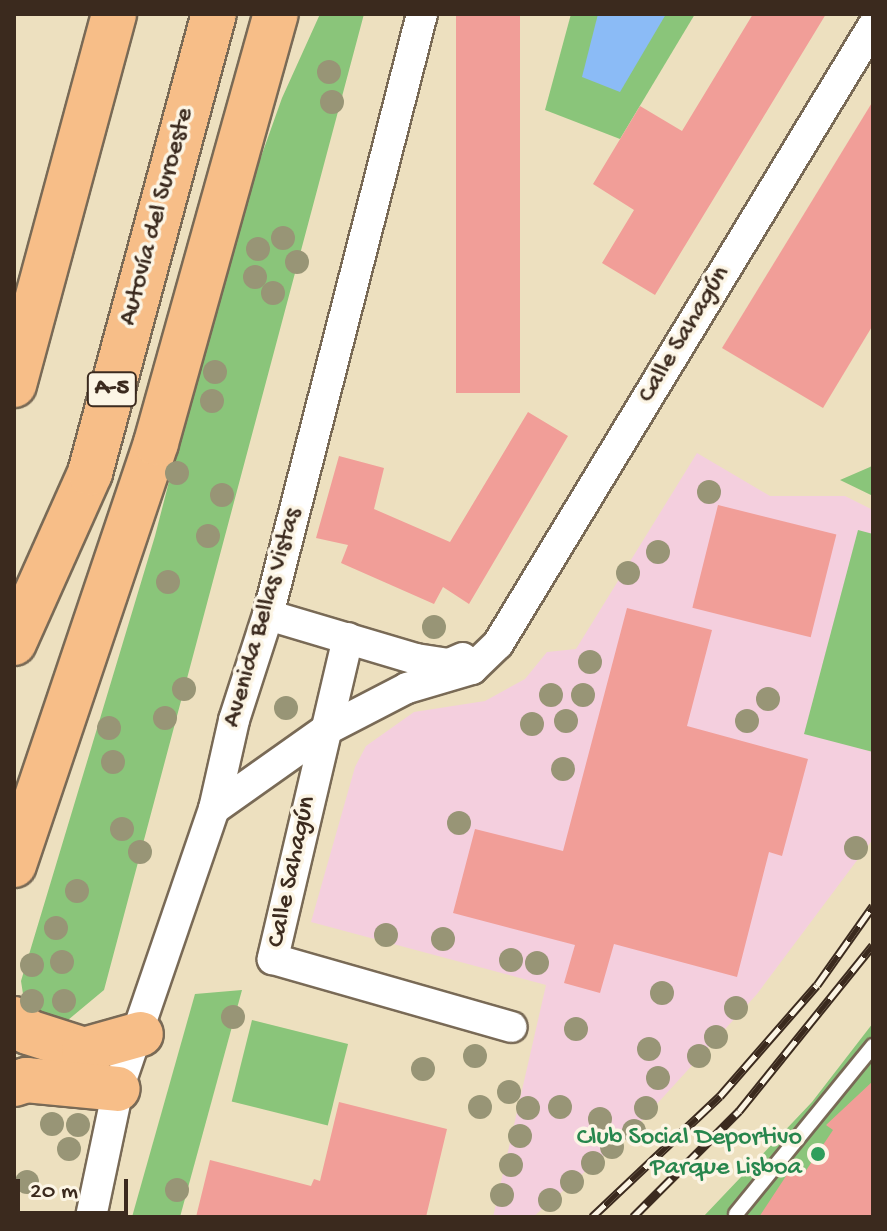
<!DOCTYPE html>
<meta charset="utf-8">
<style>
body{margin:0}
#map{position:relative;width:887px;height:1231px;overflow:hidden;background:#ede0bf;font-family:"Gochi Hand",sans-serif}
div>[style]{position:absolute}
.built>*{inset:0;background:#f4cfde}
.green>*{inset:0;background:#8ac57a;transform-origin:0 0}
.water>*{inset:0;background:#8bbbf6}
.building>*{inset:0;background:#f19e98;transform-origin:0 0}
.roads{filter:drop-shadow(2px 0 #796a56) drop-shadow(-2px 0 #796a56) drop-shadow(0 2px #796a56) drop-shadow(0 -2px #796a56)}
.service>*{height:14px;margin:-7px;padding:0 7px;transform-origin:7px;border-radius:7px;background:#fff}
.minor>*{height:30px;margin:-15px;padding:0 15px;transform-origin:15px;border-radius:15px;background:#fff}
.motorway>*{height:44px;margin:-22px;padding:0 22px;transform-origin:22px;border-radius:22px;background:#f7be88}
.rail>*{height:9px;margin-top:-4.5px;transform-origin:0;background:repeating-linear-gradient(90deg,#fcf5e5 0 18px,#3b2a1e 0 36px);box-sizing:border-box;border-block:2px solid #3b2a1e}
.trees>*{width:24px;height:24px;margin:-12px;border-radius:50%;background:#989576}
.dots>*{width:22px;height:22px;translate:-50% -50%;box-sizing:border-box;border:4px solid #fcf5e5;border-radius:50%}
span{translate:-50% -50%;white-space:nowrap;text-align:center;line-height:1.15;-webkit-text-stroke:7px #fcf5e5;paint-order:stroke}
.shield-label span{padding:2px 6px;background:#fcf5e5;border:2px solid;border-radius:6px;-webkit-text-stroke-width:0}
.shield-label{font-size:24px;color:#3b2a1e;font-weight:700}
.street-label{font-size:26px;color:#3b2a1e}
.leisure-label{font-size:26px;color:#27864d}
.right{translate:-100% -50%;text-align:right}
.frame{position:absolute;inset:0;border:16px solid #3b2a1e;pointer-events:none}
.scale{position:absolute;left:16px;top:1179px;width:112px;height:36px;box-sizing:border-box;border:4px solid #3b2a1e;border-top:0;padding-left:10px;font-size:24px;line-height:28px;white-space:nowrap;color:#3b2a1e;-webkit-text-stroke:6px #fcf5e5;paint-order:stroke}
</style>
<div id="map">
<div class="built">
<i style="clip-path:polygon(697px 453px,770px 496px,845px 496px,873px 510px,873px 839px,757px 994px,635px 1128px,533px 1217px,493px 1217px,546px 985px,311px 922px,355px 767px,366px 746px,414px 712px,485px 701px,525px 679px,547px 652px,576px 649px)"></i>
</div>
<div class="green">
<i style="clip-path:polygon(320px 14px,364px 14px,104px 990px,62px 1025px,25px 1007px,21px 981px,155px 536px,231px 241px,282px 98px)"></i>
<i style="clip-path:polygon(571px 14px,695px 14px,620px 139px,545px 110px)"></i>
<i style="clip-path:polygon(873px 465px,873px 496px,840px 480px,870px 467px)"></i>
<i style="clip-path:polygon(858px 530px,873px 534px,873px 752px,804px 734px)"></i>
<i style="clip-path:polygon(242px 990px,180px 1217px,132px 1217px,195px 994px)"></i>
<i style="left:252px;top:1020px;width:99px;height:84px;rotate:14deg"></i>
<i style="clip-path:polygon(873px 1023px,873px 1217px,703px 1217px,812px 1102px)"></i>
</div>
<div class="water">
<i style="clip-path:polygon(598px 14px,666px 14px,620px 92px,582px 77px)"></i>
</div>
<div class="building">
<i style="left:456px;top:14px;width:64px;height:379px"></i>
<i style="clip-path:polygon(753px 14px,826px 14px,655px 295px,602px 263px,634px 210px,593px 184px,640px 106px,682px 131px)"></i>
<i style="clip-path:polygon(873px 101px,873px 325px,823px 408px,722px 348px)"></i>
<i style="clip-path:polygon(528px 412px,568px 436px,469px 604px,443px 587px,434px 604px,341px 563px,348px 545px,316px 538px,339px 456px,384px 468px,374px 509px,450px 542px)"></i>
<i style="left:718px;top:505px;width:122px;height:106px;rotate:14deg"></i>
<i style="clip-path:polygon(627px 608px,712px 630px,687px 726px,808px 759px,782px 856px,769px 852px,737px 977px,614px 944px,600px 993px,564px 983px,575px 945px,453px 913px,475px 829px,563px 851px)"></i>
<i style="clip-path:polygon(873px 1081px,873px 1217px,759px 1217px,790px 1170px,803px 1175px,833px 1130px,826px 1125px)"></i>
<i style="clip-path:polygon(339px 1102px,447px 1129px,426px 1217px,196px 1217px,210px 1160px,311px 1186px,314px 1179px,320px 1181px)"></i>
</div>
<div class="roads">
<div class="service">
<i style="left:736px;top:1214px;width:217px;rotate:-50.8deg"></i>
</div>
<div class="minor">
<i style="left:268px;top:615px;width:154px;rotate:16.6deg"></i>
<i style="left:416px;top:659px;width:33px;rotate:9deg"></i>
<i style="left:449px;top:664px;width:15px;rotate:-23deg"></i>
<i style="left:348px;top:638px;width:330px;rotate:103.2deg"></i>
<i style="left:273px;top:959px;width:248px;rotate:15.9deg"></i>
<i style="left:214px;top:809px;width:135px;rotate:-35.3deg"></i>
<i style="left:324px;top:731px;width:93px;rotate:-27.4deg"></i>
<i style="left:407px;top:688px;width:68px;rotate:-16.3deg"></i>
<i style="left:472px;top:669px;width:36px;rotate:-44deg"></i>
<i style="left:498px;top:644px;width:723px;rotate:-58.75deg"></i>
<i style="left:91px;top:1217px;width:131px;rotate:-78.1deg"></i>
<i style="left:118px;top:1089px;width:296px;rotate:-71.1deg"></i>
<i style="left:214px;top:809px;width:91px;rotate:-77.3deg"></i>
<i style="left:234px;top:720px;width:110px;rotate:-72.1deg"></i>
<i style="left:268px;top:615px;width:620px;rotate:-75.63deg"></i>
</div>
<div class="motorway">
<i style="left:14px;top:385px;width:384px;rotate:-74.9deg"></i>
<i style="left:14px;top:643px;width:186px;rotate:-65.9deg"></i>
<i style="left:90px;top:473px;width:475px;rotate:-74.9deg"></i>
<i style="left:14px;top:865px;width:445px;rotate:-71.4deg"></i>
<i style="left:156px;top:443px;width:445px;rotate:-74.4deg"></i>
<i style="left:14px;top:1019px;width:19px;rotate:43deg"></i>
<i style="left:28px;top:1032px;width:59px;rotate:17.8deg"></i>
<i style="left:84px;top:1050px;width:59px;rotate:-15.7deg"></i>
<i style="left:14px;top:1084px;width:13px;rotate:-18deg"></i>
<i style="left:26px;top:1080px;width:92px;rotate:5.6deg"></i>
</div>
</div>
<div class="rail">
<i style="left:592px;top:1217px;width:176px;rotate:-43.4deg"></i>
<i style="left:720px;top:1096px;width:147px;rotate:-48.9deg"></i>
<i style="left:817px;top:985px;width:97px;rotate:-54.7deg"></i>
<i style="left:633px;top:1217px;width:150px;rotate:-45deg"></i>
<i style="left:739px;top:1111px;width:213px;rotate:-51.1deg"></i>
</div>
<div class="trees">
<i style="left:329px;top:72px"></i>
<i style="left:332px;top:102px"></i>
<i style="left:283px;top:238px"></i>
<i style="left:258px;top:249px"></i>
<i style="left:297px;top:262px"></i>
<i style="left:255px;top:277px"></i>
<i style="left:273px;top:293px"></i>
<i style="left:215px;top:372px"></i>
<i style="left:212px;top:401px"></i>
<i style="left:177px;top:473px"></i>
<i style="left:709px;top:492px"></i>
<i style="left:222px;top:495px"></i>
<i style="left:208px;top:536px"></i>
<i style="left:658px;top:552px"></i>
<i style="left:628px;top:573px"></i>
<i style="left:168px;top:582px"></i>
<i style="left:434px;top:627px"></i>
<i style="left:590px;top:662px"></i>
<i style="left:184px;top:689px"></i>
<i style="left:551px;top:695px"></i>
<i style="left:583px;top:695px"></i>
<i style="left:768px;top:699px"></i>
<i style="left:286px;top:708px"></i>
<i style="left:165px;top:718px"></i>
<i style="left:566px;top:721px"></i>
<i style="left:747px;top:721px"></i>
<i style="left:532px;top:724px"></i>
<i style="left:109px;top:728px"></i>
<i style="left:113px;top:762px"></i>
<i style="left:563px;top:769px"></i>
<i style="left:459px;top:823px"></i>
<i style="left:122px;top:829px"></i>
<i style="left:856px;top:848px"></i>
<i style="left:140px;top:852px"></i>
<i style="left:77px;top:891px"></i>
<i style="left:56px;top:928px"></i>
<i style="left:386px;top:935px"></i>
<i style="left:443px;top:939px"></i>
<i style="left:511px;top:960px"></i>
<i style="left:62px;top:962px"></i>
<i style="left:537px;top:963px"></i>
<i style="left:32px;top:965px"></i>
<i style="left:662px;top:993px"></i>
<i style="left:32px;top:1001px"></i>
<i style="left:64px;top:1001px"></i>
<i style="left:736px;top:1008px"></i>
<i style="left:233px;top:1017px"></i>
<i style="left:576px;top:1029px"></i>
<i style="left:716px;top:1037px"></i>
<i style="left:649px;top:1049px"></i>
<i style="left:475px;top:1056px"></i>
<i style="left:699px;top:1056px"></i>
<i style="left:423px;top:1069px"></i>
<i style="left:658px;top:1078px"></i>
<i style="left:509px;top:1092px"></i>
<i style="left:480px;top:1107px"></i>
<i style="left:560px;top:1107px"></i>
<i style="left:528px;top:1108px"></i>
<i style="left:646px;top:1108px"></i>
<i style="left:600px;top:1119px"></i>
<i style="left:52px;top:1124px"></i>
<i style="left:78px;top:1125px"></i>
<i style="left:634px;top:1131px"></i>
<i style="left:520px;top:1136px"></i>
<i style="left:612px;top:1147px"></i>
<i style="left:69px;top:1149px"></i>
<i style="left:593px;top:1163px"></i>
<i style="left:511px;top:1165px"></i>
<i style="left:27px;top:1182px"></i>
<i style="left:572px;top:1182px"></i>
<i style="left:177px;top:1190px"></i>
<i style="left:502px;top:1195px"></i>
<i style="left:550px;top:1200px"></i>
</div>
<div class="dots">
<i style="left:818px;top:1154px;background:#2e9e5b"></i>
</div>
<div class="shield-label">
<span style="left:112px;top:389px">A-5</span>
</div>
<div class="street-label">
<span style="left:158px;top:217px;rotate:-75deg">Autovía del Suroeste</span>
<span style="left:685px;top:335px;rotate:-59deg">Calle Sahagún</span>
<span style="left:264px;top:618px;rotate:-74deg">Avenida Bellas Vistas</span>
<span style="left:293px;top:872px;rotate:-78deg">Calle Sahagún</span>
</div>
<div class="leisure-label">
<span class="right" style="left:802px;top:1154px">Club Social Deportivo<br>Parque Lisboa</span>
</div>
<div class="frame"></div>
<div class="scale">20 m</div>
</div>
